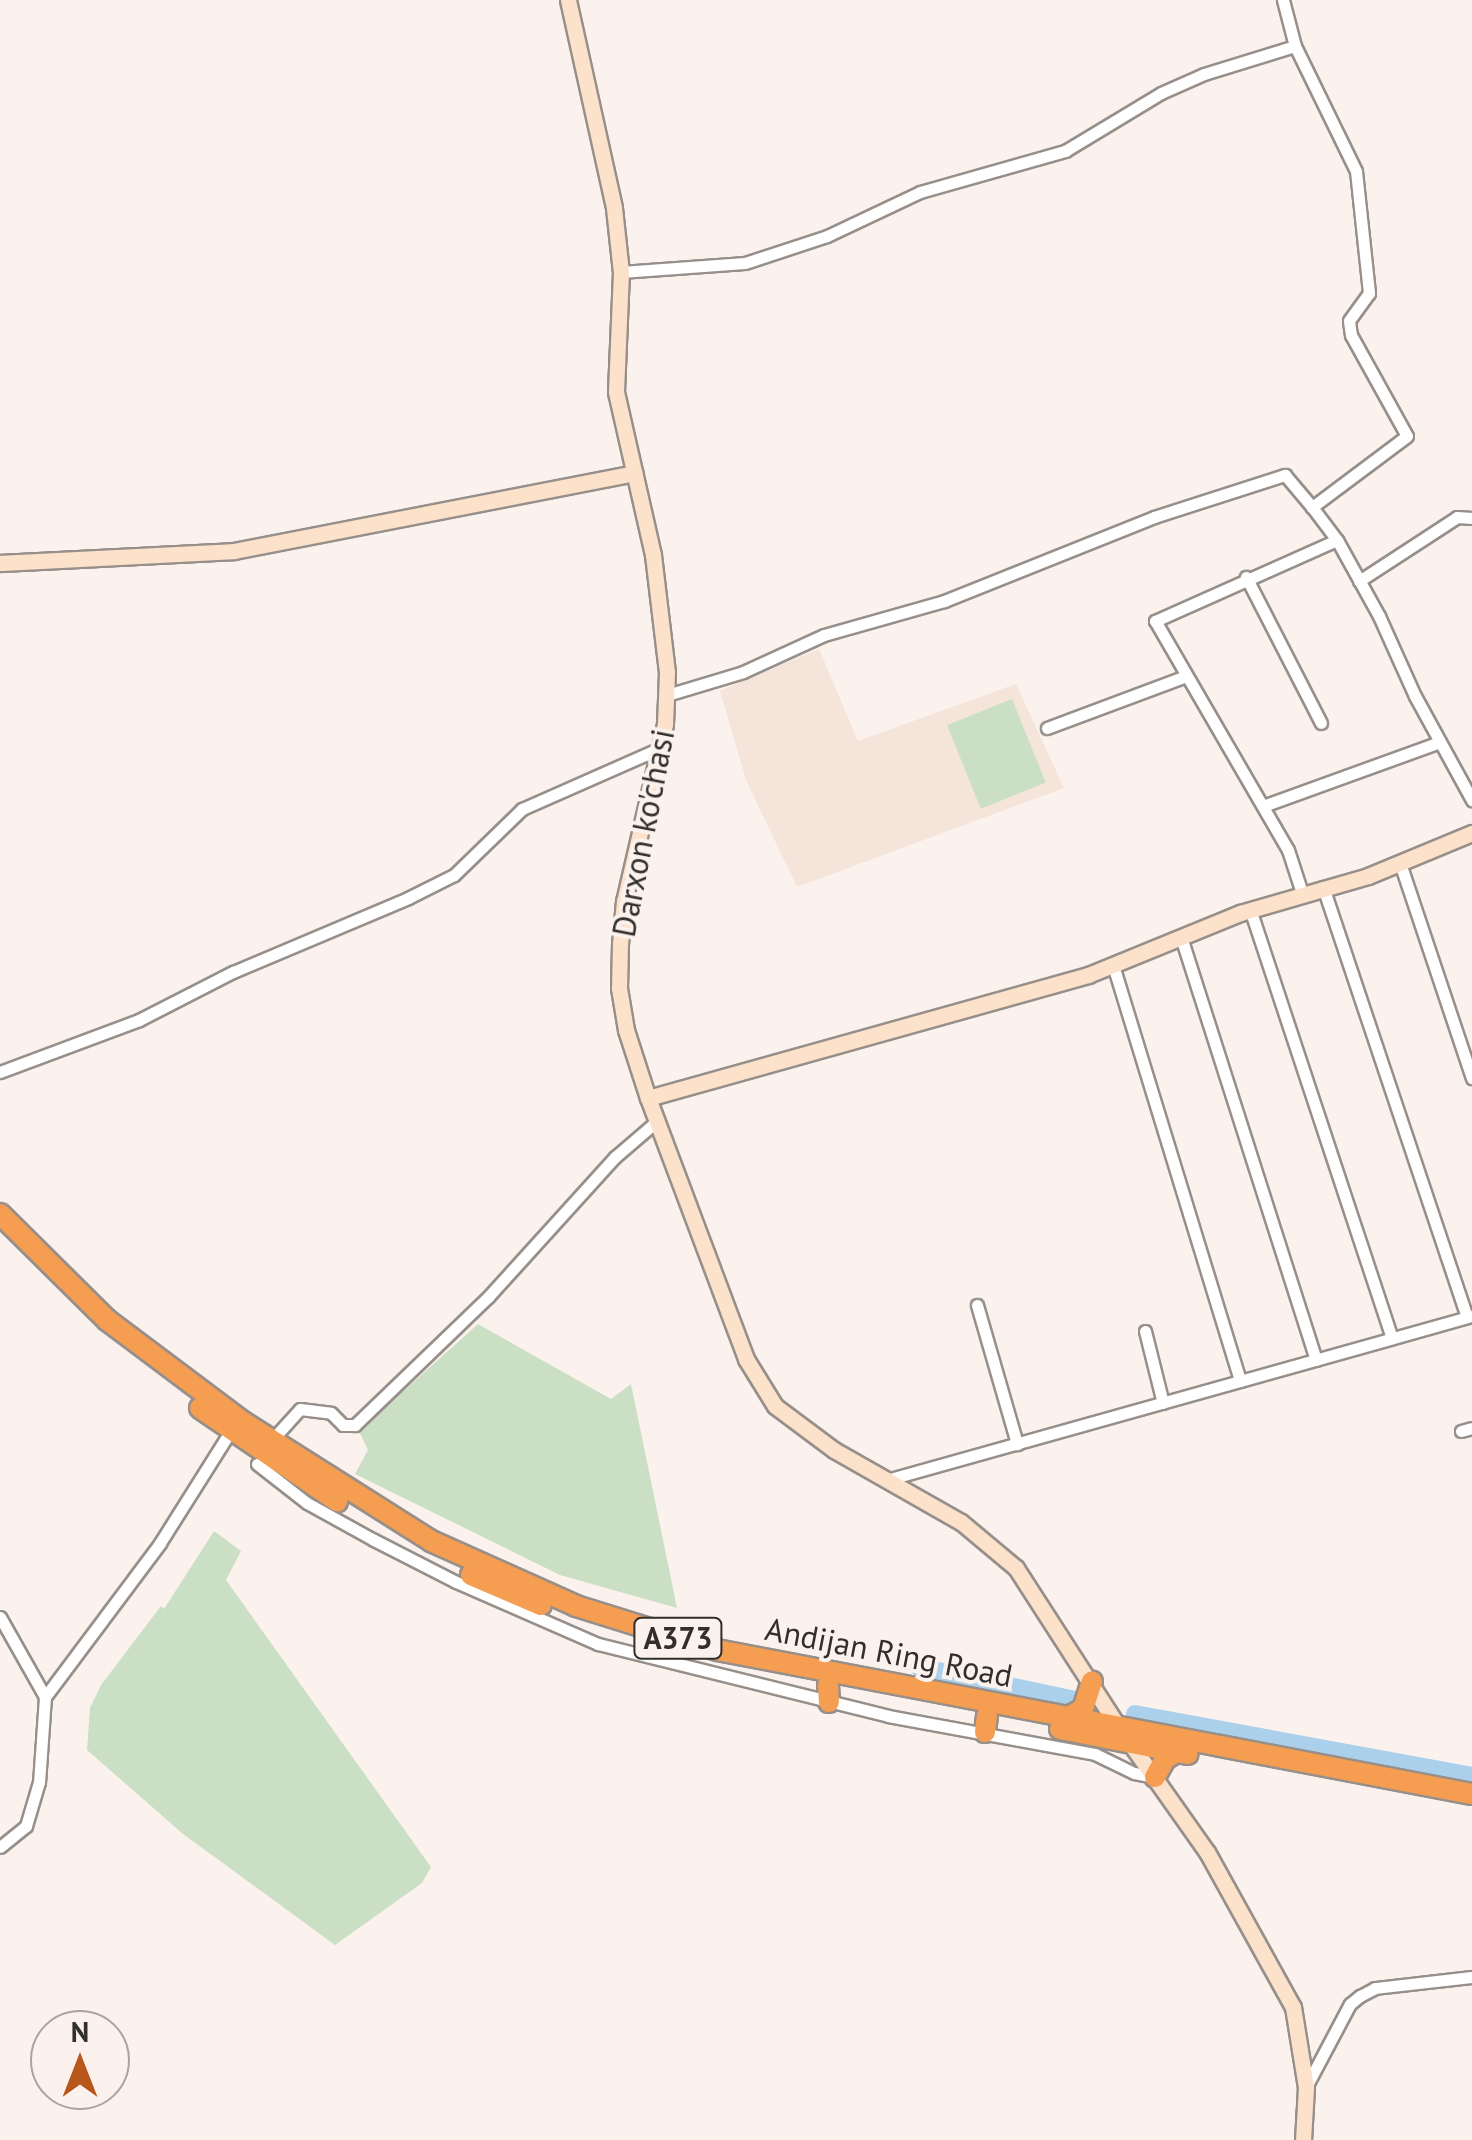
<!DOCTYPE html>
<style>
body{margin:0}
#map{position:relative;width:1472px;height:2140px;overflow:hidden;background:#fbf2ed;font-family:"PT Sans",sans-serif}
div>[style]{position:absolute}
.built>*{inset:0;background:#f4e4da}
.green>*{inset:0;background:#cadfc4;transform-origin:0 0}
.river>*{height:18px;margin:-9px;padding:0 9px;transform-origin:9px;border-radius:9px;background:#aad0eb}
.roads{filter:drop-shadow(2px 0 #978f8a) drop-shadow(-2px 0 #978f8a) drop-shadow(0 2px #978f8a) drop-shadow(0 -2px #978f8a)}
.street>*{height:11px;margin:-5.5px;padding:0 5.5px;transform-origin:5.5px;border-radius:5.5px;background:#fff}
.secondary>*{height:15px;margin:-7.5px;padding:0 7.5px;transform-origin:7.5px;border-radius:7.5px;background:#fce2cb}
.highway>*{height:20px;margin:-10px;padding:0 10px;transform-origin:10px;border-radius:10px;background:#f59d51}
span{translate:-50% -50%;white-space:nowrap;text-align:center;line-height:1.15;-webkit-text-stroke:8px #fbf2ed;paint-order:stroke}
.shield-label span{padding:2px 8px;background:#fbf2ed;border:2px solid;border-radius:8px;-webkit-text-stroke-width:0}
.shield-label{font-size:30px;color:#312e2c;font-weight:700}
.street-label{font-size:32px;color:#312e2c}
.north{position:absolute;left:30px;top:2010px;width:100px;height:100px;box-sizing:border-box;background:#fbf2ed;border:2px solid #aaa4a0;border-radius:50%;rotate:0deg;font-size:28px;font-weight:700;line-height:40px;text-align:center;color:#312e2c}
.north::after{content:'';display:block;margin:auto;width:35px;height:45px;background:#b8561c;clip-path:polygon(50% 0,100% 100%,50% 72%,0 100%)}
</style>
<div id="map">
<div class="built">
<i style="clip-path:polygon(819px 649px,858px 741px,1016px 684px,1064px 788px,797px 887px,746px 780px,720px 691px)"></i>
</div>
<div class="green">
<i style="left:1012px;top:699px;width:90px;height:70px;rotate:68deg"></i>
<i style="clip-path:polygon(478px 1324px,611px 1399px,631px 1384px,677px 1608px,560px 1575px,355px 1474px,368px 1450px,359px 1431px)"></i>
<i style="clip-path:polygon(214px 1531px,241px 1551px,226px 1580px,431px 1867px,422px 1883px,335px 1945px,183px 1834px,87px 1750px,90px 1708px,101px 1685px,161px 1606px,164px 1609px)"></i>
</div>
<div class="river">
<i style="left:919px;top:1667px;width:160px;rotate:11.9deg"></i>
<i style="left:1135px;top:1714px;width:343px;rotate:10.4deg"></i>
</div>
<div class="roads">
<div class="street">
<i style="left:1295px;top:46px;width:139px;rotate:64deg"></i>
<i style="left:1356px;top:171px;width:123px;rotate:83.9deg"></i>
<i style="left:1369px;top:293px;width:34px;rotate:126deg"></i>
<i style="left:1349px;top:321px;width:14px;rotate:82deg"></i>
<i style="left:1351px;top:335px;width:115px;rotate:61deg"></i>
<i style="left:1407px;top:436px;width:119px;rotate:143.2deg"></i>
<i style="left:1312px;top:507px;width:41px;rotate:52.9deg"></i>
<i style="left:1337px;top:540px;width:87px;rotate:61.1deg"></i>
<i style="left:1379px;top:616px;width:88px;rotate:65.8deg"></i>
<i style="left:1415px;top:696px;width:119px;rotate:61.3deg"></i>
<i style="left:621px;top:272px;width:124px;rotate:-4.2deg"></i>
<i style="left:745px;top:263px;width:86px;rotate:-18.2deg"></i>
<i style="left:827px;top:236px;width:103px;rotate:-25.3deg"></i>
<i style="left:920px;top:192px;width:151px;rotate:-15.8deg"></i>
<i style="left:1065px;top:151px;width:112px;rotate:-31.1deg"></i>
<i style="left:1161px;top:93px;width:47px;rotate:-23.8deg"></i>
<i style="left:1204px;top:74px;width:95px;rotate:-17.1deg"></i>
<i style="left:1295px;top:46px;width:48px;rotate:-104.6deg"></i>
<i style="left:1246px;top:577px;width:164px;rotate:62.8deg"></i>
<i style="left:1359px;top:581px;width:117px;rotate:-33.1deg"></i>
<i style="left:1457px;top:517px;width:15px;rotate:4deg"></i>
<i style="left:667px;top:695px;width:79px;rotate:-16.8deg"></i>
<i style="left:743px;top:672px;width:89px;rotate:-24.6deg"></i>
<i style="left:824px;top:635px;width:125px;rotate:-15.8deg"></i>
<i style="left:944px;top:601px;width:226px;rotate:-21.8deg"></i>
<i style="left:1154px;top:517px;width:138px;rotate:-17.8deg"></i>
<i style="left:1285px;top:475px;width:42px;rotate:49.8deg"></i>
<i style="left:1047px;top:728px;width:148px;rotate:-20.5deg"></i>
<i style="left:1263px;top:806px;width:188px;rotate:-19.9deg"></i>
<i style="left:1400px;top:863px;width:227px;rotate:71.5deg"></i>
<i style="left:1323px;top:887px;width:453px;rotate:71.5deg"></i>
<i style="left:1302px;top:893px;width:45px;rotate:-108deg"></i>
<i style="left:1288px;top:850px;width:265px;rotate:-120.1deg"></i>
<i style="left:1155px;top:621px;width:199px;rotate:-24deg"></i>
<i style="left:1250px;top:909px;width:452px;rotate:71.7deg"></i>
<i style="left:1181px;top:937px;width:444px;rotate:72.3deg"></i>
<i style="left:1113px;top:965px;width:435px;rotate:73deg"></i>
<i style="left:0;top:1072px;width:148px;rotate:-20.5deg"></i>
<i style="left:139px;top:1020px;width:106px;rotate:-27.1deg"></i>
<i style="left:233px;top:972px;width:190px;rotate:-22.9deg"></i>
<i style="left:408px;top:898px;width:51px;rotate:-26.6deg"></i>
<i style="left:454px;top:875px;width:95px;rotate:-44.1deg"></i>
<i style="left:522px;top:809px;width:151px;rotate:-23.8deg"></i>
<i style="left:977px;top:1305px;width:145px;rotate:73.9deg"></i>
<i style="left:1145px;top:1331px;width:74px;rotate:76deg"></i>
<i style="left:1461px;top:1431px;width:11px;rotate:-15deg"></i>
<i style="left:271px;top:1441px;width:43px;rotate:-47.8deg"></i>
<i style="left:300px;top:1409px;width:31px;rotate:7deg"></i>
<i style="left:331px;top:1413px;width:17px;rotate:45deg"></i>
<i style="left:343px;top:1425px;width:12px"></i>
<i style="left:355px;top:1425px;width:185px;rotate:-43.9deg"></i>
<i style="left:488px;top:1297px;width:189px;rotate:-47.8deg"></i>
<i style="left:615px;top:1157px;width:55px;rotate:-40.6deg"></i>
<i style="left:257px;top:1464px;width:63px;rotate:38deg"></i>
<i style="left:307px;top:1503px;width:77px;rotate:28.9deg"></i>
<i style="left:374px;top:1540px;width:92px;rotate:27.1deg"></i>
<i style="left:456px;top:1582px;width:155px;rotate:23.6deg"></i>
<i style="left:598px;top:1644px;width:299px;rotate:13.9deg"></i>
<i style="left:888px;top:1716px;width:210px;rotate:10.4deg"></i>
<i style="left:1095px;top:1754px;width:43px;rotate:26deg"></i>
<i style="left:1134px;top:1773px;width:21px;rotate:11deg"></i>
<i style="left:890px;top:1479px;width:604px;rotate:-15.65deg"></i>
<i style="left:0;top:1617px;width:92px;rotate:60.6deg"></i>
<i style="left:45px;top:1697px;width:85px;rotate:94deg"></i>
<i style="left:39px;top:1782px;width:46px;rotate:106.5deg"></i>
<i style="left:26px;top:1826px;width:33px;rotate:141deg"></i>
<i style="left:45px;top:1697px;width:192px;rotate:-53.2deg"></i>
<i style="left:160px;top:1543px;width:131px;rotate:-57.8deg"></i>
<i style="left:1306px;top:2087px;width:94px;rotate:-62.1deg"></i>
<i style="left:1350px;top:2004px;width:13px;rotate:-39deg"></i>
<i style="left:1360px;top:1996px;width:17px;rotate:-28deg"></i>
<i style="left:1375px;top:1988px;width:98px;rotate:-6.5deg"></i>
</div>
<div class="secondary">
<i style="left:568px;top:0;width:213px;rotate:77.5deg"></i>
<i style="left:614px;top:208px;width:64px;rotate:83.8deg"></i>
<i style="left:621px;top:272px;width:120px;rotate:92.4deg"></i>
<i style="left:616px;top:392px;width:167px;rotate:77.2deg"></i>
<i style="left:653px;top:555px;width:118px;rotate:83.2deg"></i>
<i style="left:667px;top:672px;width:52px;rotate:92.2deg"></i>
<i style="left:665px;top:724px;width:182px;rotate:103deg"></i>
<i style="left:624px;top:901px;width:43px;rotate:95.3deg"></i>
<i style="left:620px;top:944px;width:44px;rotate:91.3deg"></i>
<i style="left:619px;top:988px;width:43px;rotate:80.5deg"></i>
<i style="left:626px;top:1030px;width:71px;rotate:72.1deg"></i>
<i style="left:648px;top:1098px;width:279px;rotate:69.4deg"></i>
<i style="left:746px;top:1359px;width:55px;rotate:58.3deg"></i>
<i style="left:775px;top:1406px;width:74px;rotate:36.7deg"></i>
<i style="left:834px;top:1450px;width:146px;rotate:29.6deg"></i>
<i style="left:961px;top:1522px;width:72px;rotate:39.9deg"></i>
<i style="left:1016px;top:1568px;width:188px;rotate:57.2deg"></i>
<i style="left:1118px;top:1726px;width:154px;rotate:54.8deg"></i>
<i style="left:1207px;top:1852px;width:177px;rotate:61deg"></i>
<i style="left:1293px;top:2007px;width:81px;rotate:80.8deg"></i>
<i style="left:1306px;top:2087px;width:53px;rotate:93.2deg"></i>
<i style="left:0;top:563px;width:234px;rotate:-2.9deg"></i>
<i style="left:234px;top:551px;width:408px;rotate:-11deg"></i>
<i style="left:648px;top:1098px;width:457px;rotate:-15.6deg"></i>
<i style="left:1088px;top:975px;width:164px;rotate:-22.2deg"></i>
<i style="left:1240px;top:913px;width:133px;rotate:-16.1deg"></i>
<i style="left:1368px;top:876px;width:113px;rotate:-22.5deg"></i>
</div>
<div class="highway">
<i style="left:0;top:1214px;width:151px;rotate:44.7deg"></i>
<i style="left:107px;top:1320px;width:170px;rotate:36.9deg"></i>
<i style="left:243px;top:1422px;width:222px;rotate:32.3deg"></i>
<i style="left:431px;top:1541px;width:159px;rotate:24.1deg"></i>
<i style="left:576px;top:1606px;width:148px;rotate:17.3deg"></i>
<i style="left:717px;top:1650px;width:769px;rotate:10.8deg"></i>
<i style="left:200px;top:1408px;width:166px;rotate:34.2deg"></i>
<i style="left:471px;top:1575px;width:76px;rotate:23.2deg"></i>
<i style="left:828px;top:1685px;width:17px;rotate:87deg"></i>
<i style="left:1068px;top:1717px;width:17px;rotate:-28deg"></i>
<i style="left:1083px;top:1709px;width:29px;rotate:-72deg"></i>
<i style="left:1060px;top:1729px;width:130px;rotate:11.1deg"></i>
<i style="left:985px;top:1732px;width:17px;rotate:-83deg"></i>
<i style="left:1155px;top:1777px;width:21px;rotate:-61deg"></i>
<i style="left:1165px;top:1759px;width:13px;rotate:-32deg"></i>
</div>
</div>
<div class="shield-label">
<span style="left:678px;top:1638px">A373</span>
</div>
<div class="street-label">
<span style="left:643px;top:833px;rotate:-79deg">Darxon ko'chasi</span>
<span style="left:889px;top:1652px;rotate:11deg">Andijan Ring Road</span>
</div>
<div class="north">N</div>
</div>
